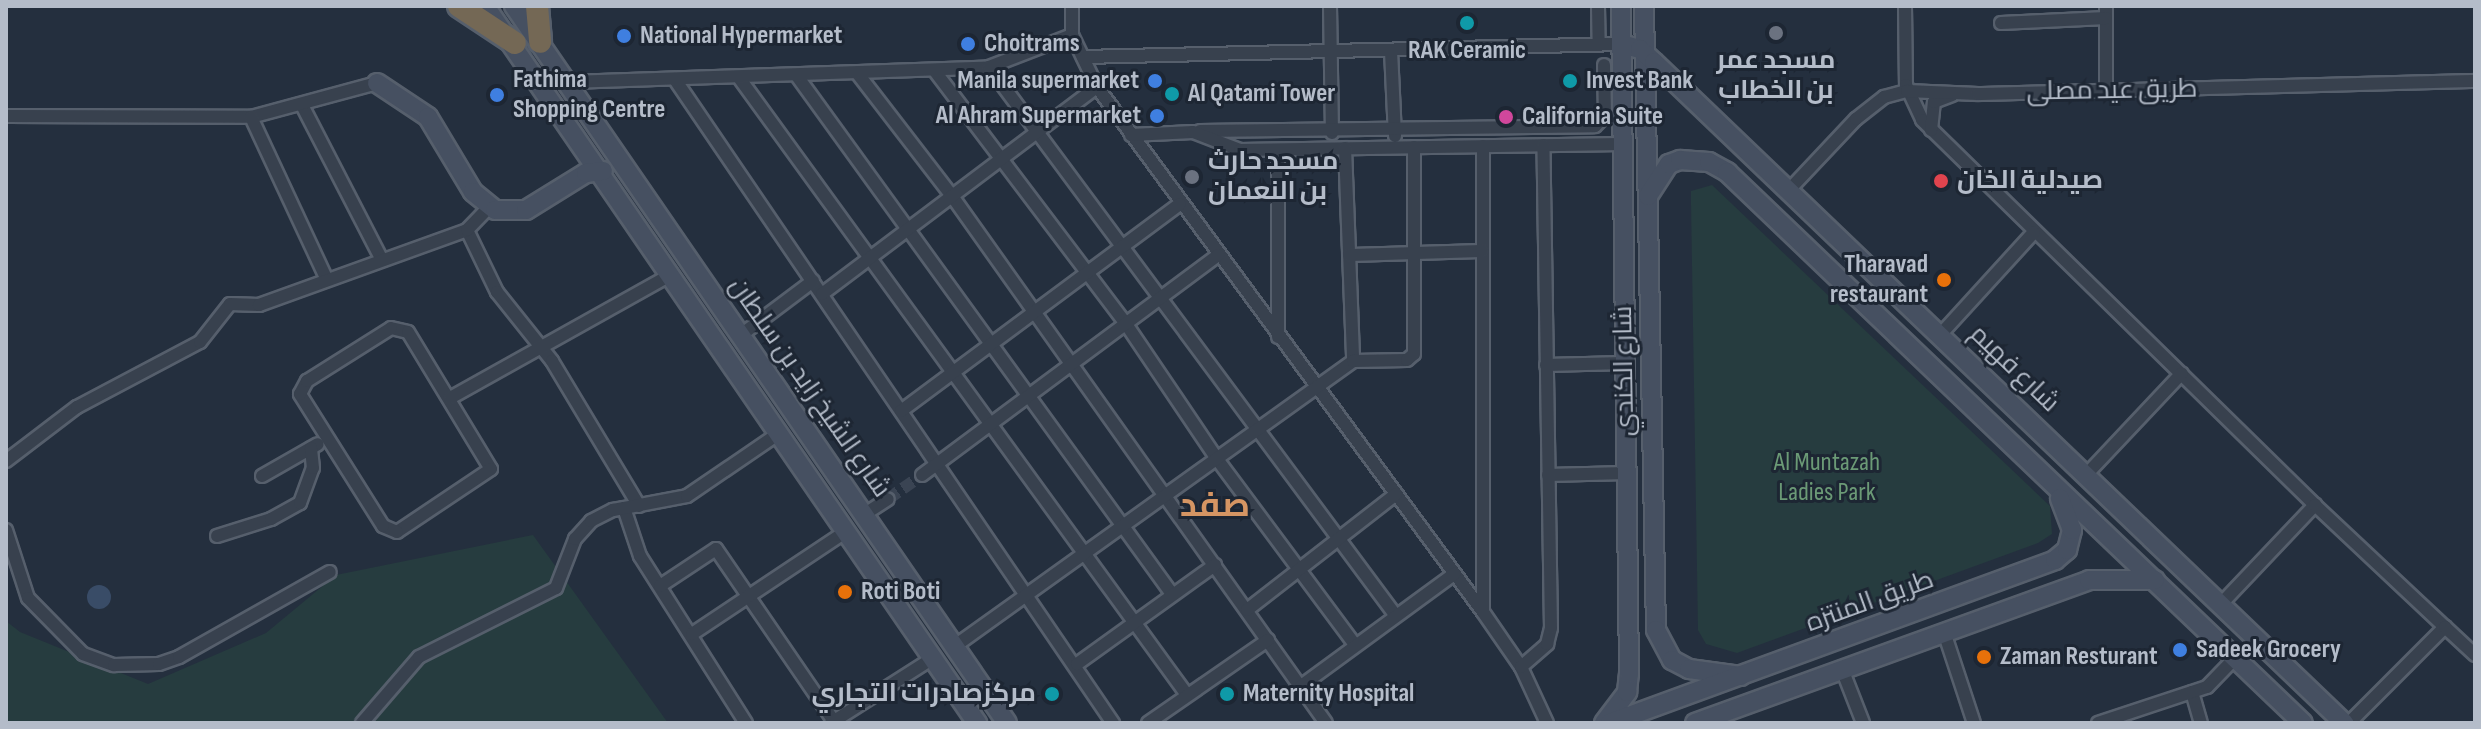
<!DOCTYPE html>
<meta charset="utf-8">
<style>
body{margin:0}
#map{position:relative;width:2481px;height:729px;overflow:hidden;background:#242f3e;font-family:"Sofia Sans Condensed",Cairo,sans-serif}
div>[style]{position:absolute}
.green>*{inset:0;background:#263c3f}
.water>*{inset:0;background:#394c67}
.round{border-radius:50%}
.street-tunnel>*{height:12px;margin-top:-6px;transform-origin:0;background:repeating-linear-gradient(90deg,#3a4453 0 12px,transparent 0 18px)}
.roads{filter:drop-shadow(2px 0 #565f6c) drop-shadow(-2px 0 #565f6c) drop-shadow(0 2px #565f6c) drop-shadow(0 -2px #565f6c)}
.street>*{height:12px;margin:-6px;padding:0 6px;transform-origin:6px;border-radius:6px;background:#38414e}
.secondary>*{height:18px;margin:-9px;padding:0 9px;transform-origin:9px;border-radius:9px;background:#465061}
.highway>*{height:22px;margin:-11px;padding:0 11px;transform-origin:11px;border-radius:11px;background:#746855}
.dots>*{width:22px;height:22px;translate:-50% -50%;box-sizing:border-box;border:4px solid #1d2633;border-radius:50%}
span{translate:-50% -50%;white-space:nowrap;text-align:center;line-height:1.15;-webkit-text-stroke:6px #1d2633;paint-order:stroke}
.poi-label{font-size:26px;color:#b4bcc9;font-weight:700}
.left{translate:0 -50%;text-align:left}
.right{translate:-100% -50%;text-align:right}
.street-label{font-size:26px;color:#b4bcc9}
.park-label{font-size:26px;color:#6b9a76}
.district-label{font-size:34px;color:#d59563;font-weight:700}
.frame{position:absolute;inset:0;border:8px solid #b4bcc9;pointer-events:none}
</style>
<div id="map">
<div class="green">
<i style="clip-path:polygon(1712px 185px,2050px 506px,2052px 534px,2038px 543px,1737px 653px,1706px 644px,1698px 630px,1691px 204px,1691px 191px)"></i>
<i style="clip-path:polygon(533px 535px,668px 723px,6px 723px,6px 621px,20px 632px,148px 684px,266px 633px,336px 575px)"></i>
</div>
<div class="water">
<i class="round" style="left:87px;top:585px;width:24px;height:24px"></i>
</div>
<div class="street-tunnel">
<i style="left:888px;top:499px;width:42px;rotate:-35.2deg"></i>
</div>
<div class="roads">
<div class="street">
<i style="left:1072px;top:6px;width:29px;rotate:90deg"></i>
<i style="left:1072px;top:35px;width:58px;rotate:64.3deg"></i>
<i style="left:1097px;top:87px;width:652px;rotate:53.68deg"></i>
<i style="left:1483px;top:612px;width:67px;rotate:55.4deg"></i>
<i style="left:1521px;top:667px;width:62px;rotate:65.1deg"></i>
<i style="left:1330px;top:6px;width:127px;rotate:89.1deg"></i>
<i style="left:1598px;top:6px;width:39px;rotate:89deg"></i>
<i style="left:1905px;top:6px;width:79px;rotate:89.3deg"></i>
<i style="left:1906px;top:85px;width:38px;rotate:65deg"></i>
<i style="left:1922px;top:120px;width:550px;rotate:44.41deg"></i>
<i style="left:2106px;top:6px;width:85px;rotate:90deg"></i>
<i style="left:2001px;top:23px;width:105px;rotate:-2.7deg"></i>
<i style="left:1391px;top:51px;width:85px;rotate:87.3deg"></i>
<i style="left:1083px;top:57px;width:538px;rotate:-1.38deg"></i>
<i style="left:989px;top:67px;width:683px;rotate:53.45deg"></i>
<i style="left:934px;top:70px;width:318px;rotate:52.9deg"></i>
<i style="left:1126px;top:324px;width:163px;rotate:56deg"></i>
<i style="left:1217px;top:459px;width:232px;rotate:53.4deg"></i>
<i style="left:858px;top:74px;width:154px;rotate:52.4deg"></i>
<i style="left:952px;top:196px;width:646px;rotate:54.64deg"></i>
<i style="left:797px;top:76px;width:639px;rotate:54.1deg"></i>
<i style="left:740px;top:79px;width:761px;rotate:54.03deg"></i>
<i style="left:676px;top:81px;width:777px;rotate:55.76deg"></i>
<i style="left:569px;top:82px;width:420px;rotate:-2deg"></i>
<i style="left:989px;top:67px;width:89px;rotate:-21.1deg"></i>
<i style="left:302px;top:105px;width:172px;rotate:62.7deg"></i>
<i style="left:6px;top:116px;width:245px;rotate:0.2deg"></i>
<i style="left:251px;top:117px;width:131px;rotate:-15.1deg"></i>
<i style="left:251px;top:117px;width:178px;rotate:65deg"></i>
<i style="left:1931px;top:130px;width:28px;rotate:-84deg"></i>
<i style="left:1934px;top:102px;width:19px;rotate:-21deg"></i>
<i style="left:1200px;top:131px;width:395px;rotate:-0.7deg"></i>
<i style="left:1595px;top:126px;width:14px;rotate:-45deg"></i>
<i style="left:1605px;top:116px;width:51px;rotate:-91.1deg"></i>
<i style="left:1131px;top:135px;width:62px;rotate:-2.8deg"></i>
<i style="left:1193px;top:132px;width:50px;rotate:21deg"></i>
<i style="left:1240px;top:150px;width:382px;rotate:-0.9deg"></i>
<i style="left:1483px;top:146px;width:466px;rotate:90deg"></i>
<i style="left:1345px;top:148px;width:213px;rotate:87.8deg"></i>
<i style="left:1278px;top:150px;width:187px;rotate:90deg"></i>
<i style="left:1789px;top:190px;width:98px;rotate:-46.7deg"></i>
<i style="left:1856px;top:119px;width:36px;rotate:-38deg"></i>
<i style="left:1884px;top:97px;width:24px;rotate:-15deg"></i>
<i style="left:1907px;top:91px;width:71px;rotate:2.4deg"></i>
<i style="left:1978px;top:94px;width:497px;rotate:-1.5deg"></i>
<i style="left:467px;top:230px;width:69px;rotate:64.2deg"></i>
<i style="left:497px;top:292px;width:88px;rotate:51.4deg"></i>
<i style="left:552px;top:361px;width:169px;rotate:59deg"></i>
<i style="left:1349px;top:255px;width:134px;rotate:-1.7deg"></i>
<i style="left:822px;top:294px;width:344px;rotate:-37deg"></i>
<i style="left:391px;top:328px;width:17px;rotate:13deg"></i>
<i style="left:408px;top:332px;width:160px;rotate:58.8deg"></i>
<i style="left:491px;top:469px;width:113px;rotate:146.2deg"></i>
<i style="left:397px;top:532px;width:15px;rotate:-157deg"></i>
<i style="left:383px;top:526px;width:156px;rotate:-122.2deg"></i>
<i style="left:300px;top:394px;width:15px;rotate:-62deg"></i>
<i style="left:307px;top:381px;width:99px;rotate:-32.2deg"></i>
<i style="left:741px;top:335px;width:90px;rotate:-36.9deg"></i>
<i style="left:1940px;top:335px;width:139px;rotate:-47.6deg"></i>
<i style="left:1546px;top:365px;width:78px;rotate:-1.5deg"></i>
<i style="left:450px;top:398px;width:254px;rotate:-29.2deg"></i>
<i style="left:901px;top:411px;width:347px;rotate:-36.6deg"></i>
<i style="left:6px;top:461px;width:89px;rotate:-37.3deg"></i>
<i style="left:77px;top:407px;width:139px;rotate:-27.9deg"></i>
<i style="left:200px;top:342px;width:48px;rotate:-51.7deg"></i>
<i style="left:230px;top:304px;width:29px;rotate:2deg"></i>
<i style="left:259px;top:305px;width:221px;rotate:-19.8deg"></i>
<i style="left:467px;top:230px;width:32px;rotate:-46deg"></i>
<i style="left:922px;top:475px;width:369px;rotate:-36.6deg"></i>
<i style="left:1548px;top:475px;width:78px;rotate:-1.5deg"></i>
<i style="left:262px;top:476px;width:64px;rotate:-29.7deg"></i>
<i style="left:2085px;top:476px;width:141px;rotate:-46.7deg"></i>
<i style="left:624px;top:508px;width:51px;rotate:71.6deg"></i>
<i style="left:640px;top:556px;width:198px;rotate:57.6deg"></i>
<i style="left:865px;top:514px;width:27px;rotate:-33deg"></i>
<i style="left:6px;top:530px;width:71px;rotate:72.1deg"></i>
<i style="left:28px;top:598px;width:78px;rotate:45.5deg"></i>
<i style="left:83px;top:654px;width:33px;rotate:20deg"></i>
<i style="left:114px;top:665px;width:45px;rotate:-1.3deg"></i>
<i style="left:159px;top:664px;width:21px;rotate:-19deg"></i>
<i style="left:179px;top:657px;width:173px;rotate:-29.4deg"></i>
<i style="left:217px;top:536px;width:57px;rotate:-17.5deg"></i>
<i style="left:271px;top:519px;width:33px;rotate:-29deg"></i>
<i style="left:300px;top:503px;width:37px;rotate:-70deg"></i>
<i style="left:313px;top:468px;width:20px;rotate:-96deg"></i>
<i style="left:660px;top:586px;width:67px;rotate:-33.5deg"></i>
<i style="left:716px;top:549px;width:211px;rotate:55.6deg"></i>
<i style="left:2221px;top:604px;width:137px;rotate:-46.5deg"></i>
<i style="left:2315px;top:505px;width:178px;rotate:43.2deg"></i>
<i style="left:1247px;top:610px;width:189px;rotate:-37.9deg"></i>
<i style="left:1944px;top:632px;width:96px;rotate:71.8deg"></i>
<i style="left:692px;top:634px;width:184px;rotate:-33.7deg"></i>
<i style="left:955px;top:646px;width:490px;rotate:-35.6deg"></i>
<i style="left:1353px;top:361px;width:54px;rotate:-1.1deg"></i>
<i style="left:1407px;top:360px;width:9px;rotate:-41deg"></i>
<i style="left:1414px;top:354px;width:207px;rotate:-90deg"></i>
<i style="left:1077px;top:664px;width:170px;rotate:-35.7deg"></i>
<i style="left:1521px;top:667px;width:35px;rotate:-41deg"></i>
<i style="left:1547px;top:644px;width:16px;rotate:-76deg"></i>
<i style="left:1551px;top:628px;width:483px;rotate:-90.9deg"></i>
<i style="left:1842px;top:669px;width:58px;rotate:68.7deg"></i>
<i style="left:1301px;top:686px;width:190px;rotate:-36.2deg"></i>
<i style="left:2192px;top:692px;width:32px;rotate:74deg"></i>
<i style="left:362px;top:723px;width:87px;rotate:-49.2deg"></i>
<i style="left:419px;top:657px;width:153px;rotate:-26.7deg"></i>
<i style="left:556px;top:588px;width:53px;rotate:-68.8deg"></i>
<i style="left:575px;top:539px;width:24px;rotate:-48deg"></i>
<i style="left:591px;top:521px;width:25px;rotate:-27deg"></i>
<i style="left:613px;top:510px;width:75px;rotate:-10.7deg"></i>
<i style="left:687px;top:496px;width:110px;rotate:-34.3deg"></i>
<i style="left:831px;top:723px;width:121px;rotate:-32.5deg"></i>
<i style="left:1148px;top:723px;width:146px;rotate:-34.7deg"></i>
<i style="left:2098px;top:723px;width:115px;rotate:-18.3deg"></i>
<i style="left:2207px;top:687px;width:40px;rotate:-46deg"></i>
<i style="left:2349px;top:723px;width:136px;rotate:-45deg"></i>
<i style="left:2445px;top:627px;width:41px;rotate:43deg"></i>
</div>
<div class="secondary">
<i style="left:485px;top:6px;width:870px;rotate:55.54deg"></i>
<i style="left:514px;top:6px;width:870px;rotate:55.49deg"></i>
<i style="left:1644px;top:6px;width:624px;rotate:88.9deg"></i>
<i style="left:1656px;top:630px;width:34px;rotate:62deg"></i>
<i style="left:1672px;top:660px;width:19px;rotate:28deg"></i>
<i style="left:1689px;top:669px;width:52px;rotate:7.7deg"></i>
<i style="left:1621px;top:44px;width:20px;rotate:15deg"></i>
<i style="left:1640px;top:49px;width:19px;rotate:43deg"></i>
<i style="left:1654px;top:62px;width:956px;rotate:43.77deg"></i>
<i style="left:377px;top:83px;width:61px;rotate:33.7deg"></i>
<i style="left:428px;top:117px;width:87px;rotate:59deg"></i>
<i style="left:473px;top:192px;width:28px;rotate:39deg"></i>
<i style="left:495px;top:210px;width:31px"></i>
<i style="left:526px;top:210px;width:70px;rotate:-31.7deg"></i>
<i style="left:586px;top:173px;width:17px;rotate:-7deg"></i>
<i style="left:1648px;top:196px;width:38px;rotate:-57deg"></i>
<i style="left:1669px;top:164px;width:12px;rotate:-20deg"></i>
<i style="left:1680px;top:160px;width:29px;rotate:4deg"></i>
<i style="left:1709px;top:162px;width:21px;rotate:29deg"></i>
<i style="left:1727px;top:172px;width:797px;rotate:43.73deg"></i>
<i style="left:1604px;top:723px;width:39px;rotate:-53deg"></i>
<i style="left:1627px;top:692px;width:18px;rotate:-84deg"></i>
<i style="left:1629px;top:674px;width:668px;rotate:-90.69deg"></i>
<i style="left:1610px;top:723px;width:474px;rotate:-20.1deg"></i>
<i style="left:2055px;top:560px;width:16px;rotate:-40deg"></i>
<i style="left:2067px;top:550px;width:21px;rotate:-76deg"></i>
<i style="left:2072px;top:530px;width:34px;rotate:-111deg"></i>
<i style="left:1695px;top:723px;width:419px;rotate:-19.9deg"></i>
<i style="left:2089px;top:580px;width:66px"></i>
</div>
<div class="highway">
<i style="left:459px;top:6px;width:67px;rotate:33.5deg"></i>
<i style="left:537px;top:6px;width:36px;rotate:85deg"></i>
</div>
</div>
<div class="dots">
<i style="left:1467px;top:23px;background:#0f9aa8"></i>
<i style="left:1776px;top:33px;background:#6b7280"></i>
<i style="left:624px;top:36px;background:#3f7fe0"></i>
<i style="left:968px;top:44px;background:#3f7fe0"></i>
<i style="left:1155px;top:81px;background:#3f7fe0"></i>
<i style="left:1570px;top:81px;background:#0f9aa8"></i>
<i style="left:1172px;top:94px;background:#0f9aa8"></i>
<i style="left:497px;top:95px;background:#3f7fe0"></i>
<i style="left:1157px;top:116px;background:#3f7fe0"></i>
<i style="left:1506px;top:117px;background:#d1479c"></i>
<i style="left:1192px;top:177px;background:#6b7280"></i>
<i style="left:1941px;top:181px;background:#e0444e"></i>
<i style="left:1944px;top:280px;background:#e8710a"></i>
<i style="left:845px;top:592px;background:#e8710a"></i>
<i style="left:2180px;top:650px;background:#3f7fe0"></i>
<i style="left:1984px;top:657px;background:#e8710a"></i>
<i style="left:1052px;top:694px;background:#0f9aa8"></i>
<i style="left:1227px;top:694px;background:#0f9aa8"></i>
</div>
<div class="poi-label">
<span class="left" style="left:640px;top:36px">National Hypermarket</span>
<span class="left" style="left:984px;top:44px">Choitrams</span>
<span style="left:1467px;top:51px">RAK Ceramic</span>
<span style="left:1776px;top:76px">مسجد عمر<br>بن الخطاب</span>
<span class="left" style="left:513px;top:95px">Fathima<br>Shopping Centre</span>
<span class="right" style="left:1139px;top:81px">Manila supermarket</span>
<span class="left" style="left:1586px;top:81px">Invest Bank</span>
<span class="left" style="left:1188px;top:94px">Al Qatami Tower</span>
<span class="right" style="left:1141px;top:116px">Al Ahram Supermarket</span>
<span class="left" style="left:1522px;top:117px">California Suite</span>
<span class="left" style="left:1208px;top:177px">مسجد حارث<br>بن النعمان</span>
<span class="left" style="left:1957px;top:181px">صيدلية الخان</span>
<span class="right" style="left:1928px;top:280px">Tharavad<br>restaurant</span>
<span class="left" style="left:861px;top:592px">Roti Boti</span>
<span class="left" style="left:2196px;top:650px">Sadeek Grocery</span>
<span class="left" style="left:2000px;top:657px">Zaman Resturant</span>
<span class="right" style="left:1036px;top:694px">مركزصادرات التجاري</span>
<span class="left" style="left:1243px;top:694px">Maternity Hospital</span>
</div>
<div class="street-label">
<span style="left:2112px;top:91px;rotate:-1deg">طريق عيد مصلى</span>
<span style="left:2014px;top:369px;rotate:44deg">شارع فهيم</span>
<span style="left:1625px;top:371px;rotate:-91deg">شارع الكندي</span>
<span style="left:809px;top:388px;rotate:55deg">شارع الشيخ زايد بن سلطان</span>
<span style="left:1870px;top:602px;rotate:-20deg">طريق المنتزه</span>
</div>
<div class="park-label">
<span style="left:1827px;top:478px">Al Muntazah<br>Ladies Park</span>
</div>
<div class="district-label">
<span style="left:1215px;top:506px">صفد</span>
</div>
<div class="frame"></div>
</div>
